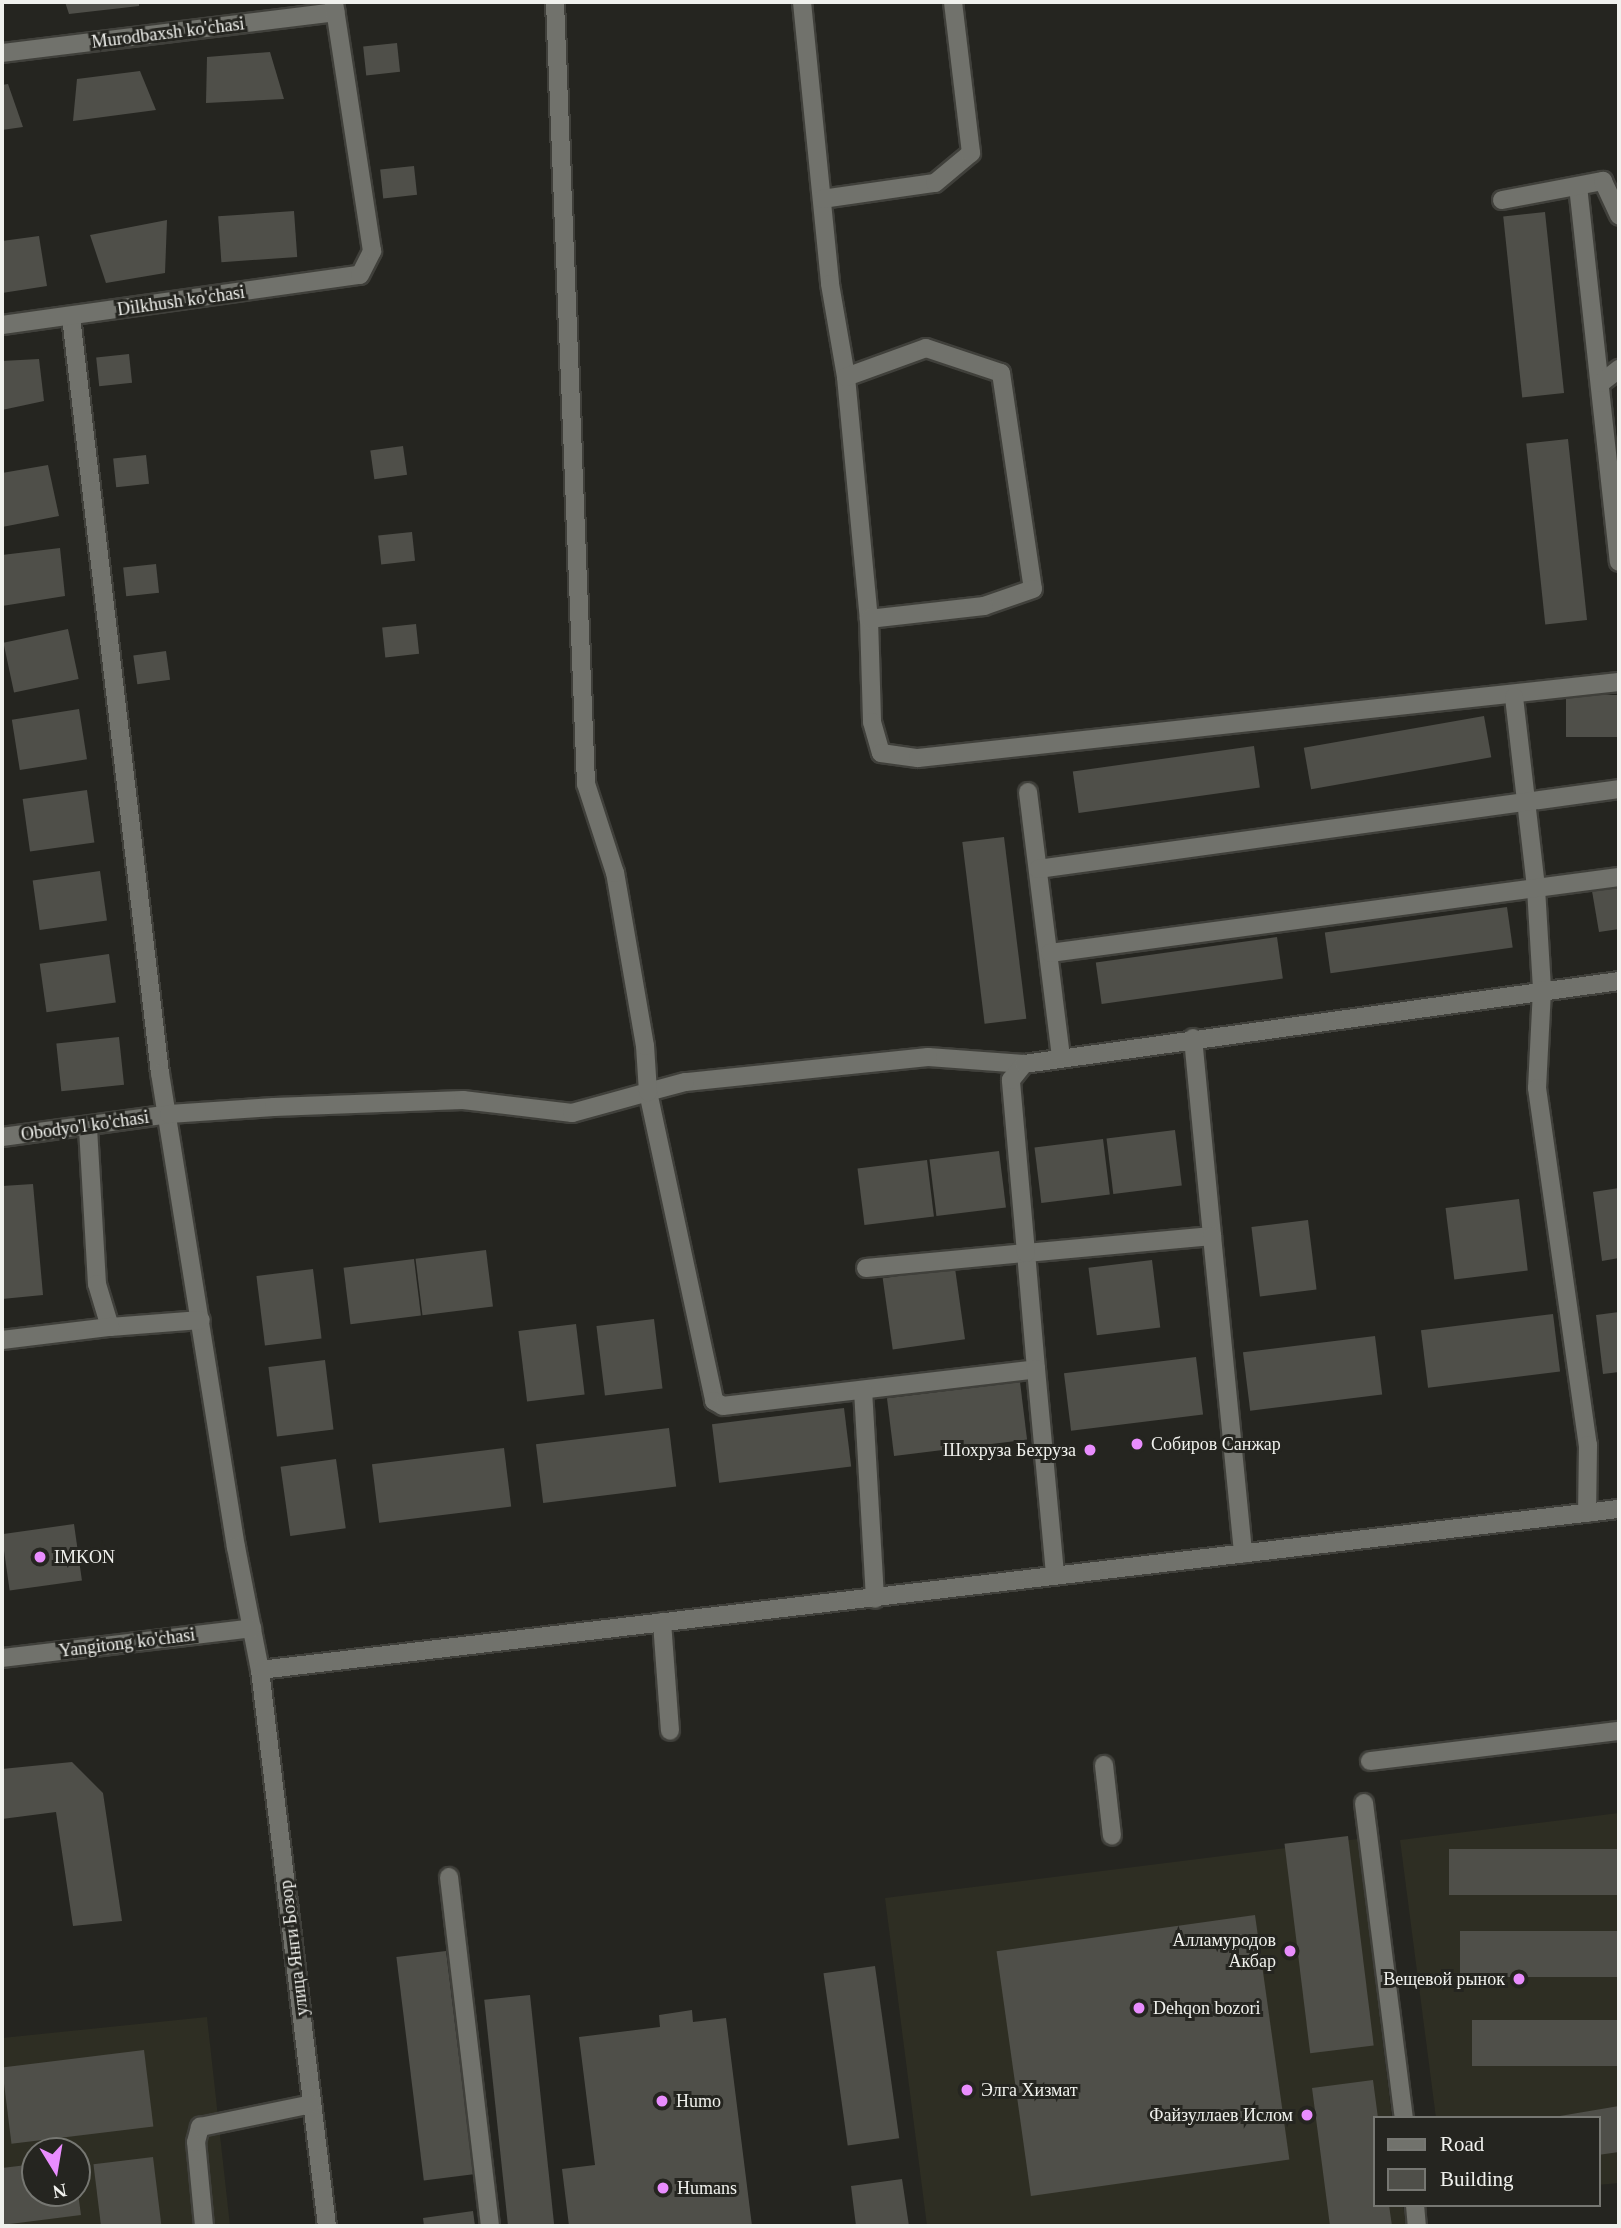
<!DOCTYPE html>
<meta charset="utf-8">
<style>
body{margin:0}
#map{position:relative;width:1621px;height:2228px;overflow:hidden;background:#252520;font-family:"Times New Roman",serif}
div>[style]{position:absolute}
.built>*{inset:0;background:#2e2e23}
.building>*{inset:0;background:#4f4f49;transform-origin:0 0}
.roads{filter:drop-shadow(2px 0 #40403b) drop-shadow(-2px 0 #40403b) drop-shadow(0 2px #40403b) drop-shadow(0 -2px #40403b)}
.minor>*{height:18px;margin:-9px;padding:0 9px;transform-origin:9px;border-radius:9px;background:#71726c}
.dots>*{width:19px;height:19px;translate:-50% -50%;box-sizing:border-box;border:4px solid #252520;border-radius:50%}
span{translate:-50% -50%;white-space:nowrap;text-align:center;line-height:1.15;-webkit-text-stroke:6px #252520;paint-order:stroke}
.street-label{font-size:18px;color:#f0f1ed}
.poi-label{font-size:18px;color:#f0f1ed}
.left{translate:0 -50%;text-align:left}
.right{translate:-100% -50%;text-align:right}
.frame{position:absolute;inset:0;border:4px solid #f0f1ed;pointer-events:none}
.legend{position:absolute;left:1373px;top:2116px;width:228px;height:91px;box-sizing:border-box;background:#252520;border:2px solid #767772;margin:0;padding:9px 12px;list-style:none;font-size:21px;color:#f0f1ed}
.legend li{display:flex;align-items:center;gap:14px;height:35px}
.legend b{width:35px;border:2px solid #767772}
.north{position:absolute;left:21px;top:2137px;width:70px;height:70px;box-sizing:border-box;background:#252520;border:2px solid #767772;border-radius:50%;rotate:169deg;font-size:19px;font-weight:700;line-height:28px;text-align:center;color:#f0f1ed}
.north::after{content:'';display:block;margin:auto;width:24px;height:32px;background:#e98dfe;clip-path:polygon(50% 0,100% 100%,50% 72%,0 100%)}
</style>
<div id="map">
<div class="built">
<i style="clip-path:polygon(1619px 1813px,1619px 2183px,1598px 2185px,1598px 2118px,1436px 2118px,1400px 1840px)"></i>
<i style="clip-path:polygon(1358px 1839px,1392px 2118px,1374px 2118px,1374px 2205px,1403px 2205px,1406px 2226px,927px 2226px,885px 1898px)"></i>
<i style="clip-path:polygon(evenodd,207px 2017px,230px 2226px,2px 2226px,2px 2038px,207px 2017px,35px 2151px,77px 2151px,77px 2193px,35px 2193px,35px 2151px)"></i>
</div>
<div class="building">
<i style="clip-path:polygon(65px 2px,139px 2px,139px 6px,69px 14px)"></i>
<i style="left:397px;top:43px;width:29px;height:34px;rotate:84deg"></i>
<i style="clip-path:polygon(270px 52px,284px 99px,206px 103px,207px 57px)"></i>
<i style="clip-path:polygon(140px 71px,156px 110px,73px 121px,77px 79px)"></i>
<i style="clip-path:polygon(8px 84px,23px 127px,2px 130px,2px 85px)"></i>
<i style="left:414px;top:166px;width:29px;height:34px;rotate:84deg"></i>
<i style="left:294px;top:211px;width:46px;height:76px;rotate:86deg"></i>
<i style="left:1545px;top:212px;width:182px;height:42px;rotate:84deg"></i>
<i style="clip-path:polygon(167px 220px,165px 273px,106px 283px,90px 235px)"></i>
<i style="clip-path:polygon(39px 236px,47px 286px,2px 293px,2px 241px)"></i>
<i style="left:129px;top:354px;width:29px;height:33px;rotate:84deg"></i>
<i style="clip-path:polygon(39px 359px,44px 401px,2px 410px,2px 361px)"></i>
<i style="left:1568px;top:439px;width:182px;height:42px;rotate:84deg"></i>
<i style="left:403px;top:446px;width:29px;height:33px;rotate:82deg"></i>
<i style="left:146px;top:455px;width:29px;height:33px;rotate:84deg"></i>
<i style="clip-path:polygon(48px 465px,59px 516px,2px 527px,2px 473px)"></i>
<i style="left:412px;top:532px;width:29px;height:34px;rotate:84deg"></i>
<i style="clip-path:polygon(60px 548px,65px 596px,2px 606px,2px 555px)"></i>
<i style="left:156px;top:564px;width:29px;height:33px;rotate:84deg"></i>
<i style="left:416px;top:624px;width:30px;height:34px;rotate:84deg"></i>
<i style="left:68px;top:629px;width:51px;height:66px;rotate:78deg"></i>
<i style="left:166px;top:651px;width:29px;height:33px;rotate:82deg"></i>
<i style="left:1619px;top:695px;width:42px;height:53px;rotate:90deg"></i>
<i style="left:79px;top:709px;width:51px;height:68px;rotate:81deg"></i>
<i style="left:1484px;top:716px;width:42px;height:183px;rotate:80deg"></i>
<i style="left:1254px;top:746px;width:42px;height:183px;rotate:82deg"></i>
<i style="left:87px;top:790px;width:53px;height:65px;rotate:82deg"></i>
<i style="left:1004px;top:837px;width:183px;height:42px;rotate:83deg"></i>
<i style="left:100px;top:871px;width:50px;height:68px;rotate:82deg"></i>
<i style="clip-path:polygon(1619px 886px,1619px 929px,1599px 932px,1592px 891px)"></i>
<i style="left:1507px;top:907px;width:41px;height:184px;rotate:82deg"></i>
<i style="left:1277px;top:937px;width:42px;height:183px;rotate:82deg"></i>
<i style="left:109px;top:954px;width:49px;height:70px;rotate:82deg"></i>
<i style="left:119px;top:1037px;width:48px;height:63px;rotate:84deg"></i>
<i style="left:1175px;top:1130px;width:56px;height:69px;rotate:83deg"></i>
<i style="left:1103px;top:1139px;width:56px;height:69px;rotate:83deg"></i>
<i style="left:999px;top:1151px;width:57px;height:70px;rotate:83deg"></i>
<i style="left:927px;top:1160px;width:57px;height:70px;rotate:83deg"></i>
<i style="clip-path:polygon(33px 1184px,43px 1295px,2px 1299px,2px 1186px)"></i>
<i style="clip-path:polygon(1619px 1188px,1619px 1258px,1602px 1261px,1593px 1192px)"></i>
<i style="left:1519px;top:1199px;width:72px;height:74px;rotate:83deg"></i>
<i style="left:1308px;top:1220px;width:70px;height:57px;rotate:83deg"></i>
<i style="left:486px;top:1250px;width:57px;height:71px;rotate:83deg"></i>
<i style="left:414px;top:1259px;width:57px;height:71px;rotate:83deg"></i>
<i style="left:1152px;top:1260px;width:68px;height:64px;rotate:83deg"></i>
<i style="left:955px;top:1268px;width:72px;height:73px;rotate:82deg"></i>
<i style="left:313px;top:1269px;width:70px;height:57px;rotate:83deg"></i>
<i style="clip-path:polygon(1619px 1312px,1619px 1372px,1603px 1374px,1596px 1315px)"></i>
<i style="left:1553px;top:1314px;width:58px;height:133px;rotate:83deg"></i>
<i style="left:654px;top:1319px;width:70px;height:58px;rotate:83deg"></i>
<i style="left:576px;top:1324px;width:71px;height:58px;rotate:83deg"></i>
<i style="left:1375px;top:1336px;width:59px;height:133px;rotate:83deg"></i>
<i style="left:1196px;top:1357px;width:58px;height:133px;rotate:83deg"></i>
<i style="left:325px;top:1360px;width:70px;height:57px;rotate:83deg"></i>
<i style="left:1020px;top:1382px;width:58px;height:134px;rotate:83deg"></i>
<i style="left:844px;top:1408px;width:59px;height:133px;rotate:83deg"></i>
<i style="left:669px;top:1428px;width:59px;height:134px;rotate:83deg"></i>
<i style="left:504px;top:1448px;width:59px;height:133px;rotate:83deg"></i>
<i style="left:336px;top:1459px;width:70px;height:56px;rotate:82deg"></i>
<i style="left:74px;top:1524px;width:57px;height:73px;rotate:82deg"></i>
<i style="clip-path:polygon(72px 1762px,103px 1793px,122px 1921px,73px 1926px,56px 1812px,2px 1819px,2px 1769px)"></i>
<i style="left:1348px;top:1836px;width:211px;height:64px;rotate:83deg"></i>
<i style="left:1619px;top:1849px;width:46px;height:170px;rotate:90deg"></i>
<i style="left:1255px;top:1915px;width:247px;height:261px;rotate:82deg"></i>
<i style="left:1619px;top:1931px;width:46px;height:159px;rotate:90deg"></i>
<i style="left:446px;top:1951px;width:225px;height:50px;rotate:83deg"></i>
<i style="left:875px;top:1966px;width:174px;height:52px;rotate:82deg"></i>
<i style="left:530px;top:1995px;width:232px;height:46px;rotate:84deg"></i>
<i style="clip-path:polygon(692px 2010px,693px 2022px,726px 2018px,752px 2226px,569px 2226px,562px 2169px,595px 2165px,579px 2037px,660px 2027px,659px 2015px)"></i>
<i style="left:1619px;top:2020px;width:46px;height:147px;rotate:90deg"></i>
<i style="left:144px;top:2050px;width:77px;height:143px;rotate:83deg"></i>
<i style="clip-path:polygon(1373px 2080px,1378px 2118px,1374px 2205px,1389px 2205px,1392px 2226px,1330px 2226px,1312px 2088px)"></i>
<i style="clip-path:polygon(1619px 2106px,1619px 2152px,1598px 2155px,1598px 2118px,1548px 2118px)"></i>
<i style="left:153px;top:2157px;width:70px;height:60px;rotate:83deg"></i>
<i style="clip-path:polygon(35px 2164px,35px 2193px,78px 2193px,81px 2215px,2px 2225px,2px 2168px)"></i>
<i style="clip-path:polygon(902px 2179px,909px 2226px,856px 2226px,851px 2186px)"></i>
<i style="clip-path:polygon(473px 2211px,475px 2226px,424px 2226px,423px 2218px)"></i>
</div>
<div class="roads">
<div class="minor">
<i style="left:802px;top:2px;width:283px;rotate:84.3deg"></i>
<i style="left:830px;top:284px;width:94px;rotate:80.2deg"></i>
<i style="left:846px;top:377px;width:243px;rotate:84.6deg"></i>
<i style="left:869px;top:619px;width:103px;rotate:88.3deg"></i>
<i style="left:872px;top:722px;width:32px;rotate:74deg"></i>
<i style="left:881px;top:753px;width:37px;rotate:8deg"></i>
<i style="left:918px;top:758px;width:705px;rotate:-6.19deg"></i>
<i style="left:2px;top:53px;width:336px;rotate:-7deg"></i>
<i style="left:1578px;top:186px;width:378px;rotate:83.8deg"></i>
<i style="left:822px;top:199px;width:114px;rotate:-8.1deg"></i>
<i style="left:935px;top:183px;width:47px;rotate:-39.8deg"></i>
<i style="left:971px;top:153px;width:152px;rotate:-96.8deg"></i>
<i style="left:1502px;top:200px;width:103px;rotate:-10.7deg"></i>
<i style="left:1603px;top:181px;width:38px;rotate:65deg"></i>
<i style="left:71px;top:317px;width:761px;rotate:83.29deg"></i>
<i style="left:160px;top:1073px;width:480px;rotate:80.9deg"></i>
<i style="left:236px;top:1547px;width:125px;rotate:79deg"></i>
<i style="left:260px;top:1670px;width:560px;rotate:83.13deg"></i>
<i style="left:2px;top:325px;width:361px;rotate:-8deg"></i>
<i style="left:360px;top:275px;width:27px;rotate:-63deg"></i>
<i style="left:372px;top:251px;width:252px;rotate:-98.7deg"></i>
<i style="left:846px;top:377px;width:85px;rotate:-19.9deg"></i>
<i style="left:926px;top:348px;width:79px;rotate:18.4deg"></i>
<i style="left:1001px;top:373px;width:218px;rotate:81.6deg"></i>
<i style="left:1033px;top:589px;width:52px;rotate:160.9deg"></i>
<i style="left:984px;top:606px;width:116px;rotate:173.6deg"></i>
<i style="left:1601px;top:383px;width:23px;rotate:-38deg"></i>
<i style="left:1514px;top:697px;width:192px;rotate:83.4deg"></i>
<i style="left:1536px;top:888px;width:102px;rotate:86.6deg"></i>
<i style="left:1542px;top:990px;width:98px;rotate:92.9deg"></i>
<i style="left:1537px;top:1088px;width:361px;rotate:81.9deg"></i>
<i style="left:1588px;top:1445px;width:68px;rotate:90.8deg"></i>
<i style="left:1028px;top:792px;width:266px;rotate:82.9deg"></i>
<i style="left:1038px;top:869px;width:586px;rotate:-7.84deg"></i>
<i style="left:1050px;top:953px;width:574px;rotate:-7.61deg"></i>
<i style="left:1193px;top:1038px;width:199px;rotate:84.5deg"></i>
<i style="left:1024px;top:1064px;width:96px;rotate:-175.8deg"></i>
<i style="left:928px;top:1057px;width:244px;rotate:174.1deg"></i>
<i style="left:685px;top:1082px;width:38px;rotate:165deg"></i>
<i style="left:648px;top:1092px;width:316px;rotate:77.9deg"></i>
<i style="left:714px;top:1401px;width:10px;rotate:29deg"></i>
<i style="left:723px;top:1406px;width:315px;rotate:-6.7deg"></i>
<i style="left:1036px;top:1369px;width:116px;rotate:-94.9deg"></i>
<i style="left:1026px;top:1253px;width:187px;rotate:-5.2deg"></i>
<i style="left:1212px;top:1236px;width:319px;rotate:84.4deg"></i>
<i style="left:88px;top:1128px;width:156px;rotate:86.7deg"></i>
<i style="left:97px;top:1284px;width:45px;rotate:73.2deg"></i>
<i style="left:110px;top:1327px;width:91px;rotate:-4.4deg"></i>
<i style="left:2px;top:1137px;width:169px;rotate:-7.8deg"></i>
<i style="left:169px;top:1114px;width:105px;rotate:-3.8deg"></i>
<i style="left:274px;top:1107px;width:189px;rotate:-2.1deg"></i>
<i style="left:463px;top:1100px;width:110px;rotate:6.8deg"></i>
<i style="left:572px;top:1113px;width:79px;rotate:-15.4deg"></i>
<i style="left:648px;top:1092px;width:46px;rotate:-93.7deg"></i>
<i style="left:645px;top:1046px;width:176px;rotate:-99.8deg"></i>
<i style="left:615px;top:873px;width:94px;rotate:-108deg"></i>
<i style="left:586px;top:784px;width:783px;rotate:-92.27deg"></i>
<i style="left:866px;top:1268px;width:161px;rotate:-5.4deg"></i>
<i style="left:1026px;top:1253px;width:174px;rotate:-95deg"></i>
<i style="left:1011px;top:1080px;width:21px;rotate:-51deg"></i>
<i style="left:1024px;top:1064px;width:601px;rotate:-7.94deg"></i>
<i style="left:2px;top:1340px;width:109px;rotate:-6.9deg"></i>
<i style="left:1036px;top:1369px;width:207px;rotate:84.7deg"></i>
<i style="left:863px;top:1390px;width:209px;rotate:86.7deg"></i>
<i style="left:662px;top:1622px;width:109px;rotate:85.8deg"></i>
<i style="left:2px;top:1658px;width:252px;rotate:-6.8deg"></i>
<i style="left:260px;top:1670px;width:1369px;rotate:-6.76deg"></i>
<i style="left:1370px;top:1761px;width:251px;rotate:-6.9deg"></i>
<i style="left:1104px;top:1765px;width:71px;rotate:83.6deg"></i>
<i style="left:1364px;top:1803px;width:318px;rotate:82.8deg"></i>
<i style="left:449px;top:1877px;width:351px;rotate:83.3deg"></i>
<i style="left:1415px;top:2205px;width:21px;rotate:85deg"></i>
<i style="left:204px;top:2226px;width:84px;rotate:-95.4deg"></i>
<i style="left:196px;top:2142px;width:16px;rotate:-75deg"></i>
<i style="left:200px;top:2127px;width:114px;rotate:-11.6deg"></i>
</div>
</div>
<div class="dots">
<i style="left:1137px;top:1444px;background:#e98dfe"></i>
<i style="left:1090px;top:1450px;background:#e98dfe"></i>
<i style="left:40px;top:1557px;background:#e98dfe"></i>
<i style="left:1290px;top:1951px;background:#e98dfe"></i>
<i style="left:1519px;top:1979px;background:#e98dfe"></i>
<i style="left:1139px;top:2008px;background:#e98dfe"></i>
<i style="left:967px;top:2090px;background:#e98dfe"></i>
<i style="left:662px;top:2101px;background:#e98dfe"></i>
<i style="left:1307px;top:2115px;background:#e98dfe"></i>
<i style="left:663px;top:2188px;background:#e98dfe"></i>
</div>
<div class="street-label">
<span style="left:168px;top:33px;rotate:-7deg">Murodbaxsh ko'chasi</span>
<span style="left:181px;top:301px;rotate:-8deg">Dilkhush ko'chasi</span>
<span style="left:85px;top:1126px;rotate:-8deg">Obodyo'l ko'chasi</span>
<span style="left:127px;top:1643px;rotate:-7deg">Yangitong ko'chasi</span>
<span style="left:294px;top:1948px;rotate:-97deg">улица Янги Бозор</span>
</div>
<div class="poi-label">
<span class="left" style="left:1151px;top:1444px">Собиров Санжар</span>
<span class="right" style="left:1076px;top:1450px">Шохруза Бехруза</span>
<span class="left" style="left:54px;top:1557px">IMKON</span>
<span class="right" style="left:1276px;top:1951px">Алламуродов<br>Акбар</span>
<span class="right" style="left:1505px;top:1979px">Вещевой рынок</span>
<span class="left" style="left:1153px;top:2008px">Dehqon bozori</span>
<span class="left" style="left:981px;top:2090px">Элга Хизмат</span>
<span class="left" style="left:676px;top:2101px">Humo</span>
<span class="right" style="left:1293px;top:2115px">Файзуллаев Ислом</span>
<span class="left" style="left:677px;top:2188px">Humans</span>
</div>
<div class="frame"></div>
<ul class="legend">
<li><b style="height:9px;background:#71726c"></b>Road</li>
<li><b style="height:19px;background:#4f4f49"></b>Building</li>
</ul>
<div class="north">N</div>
</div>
